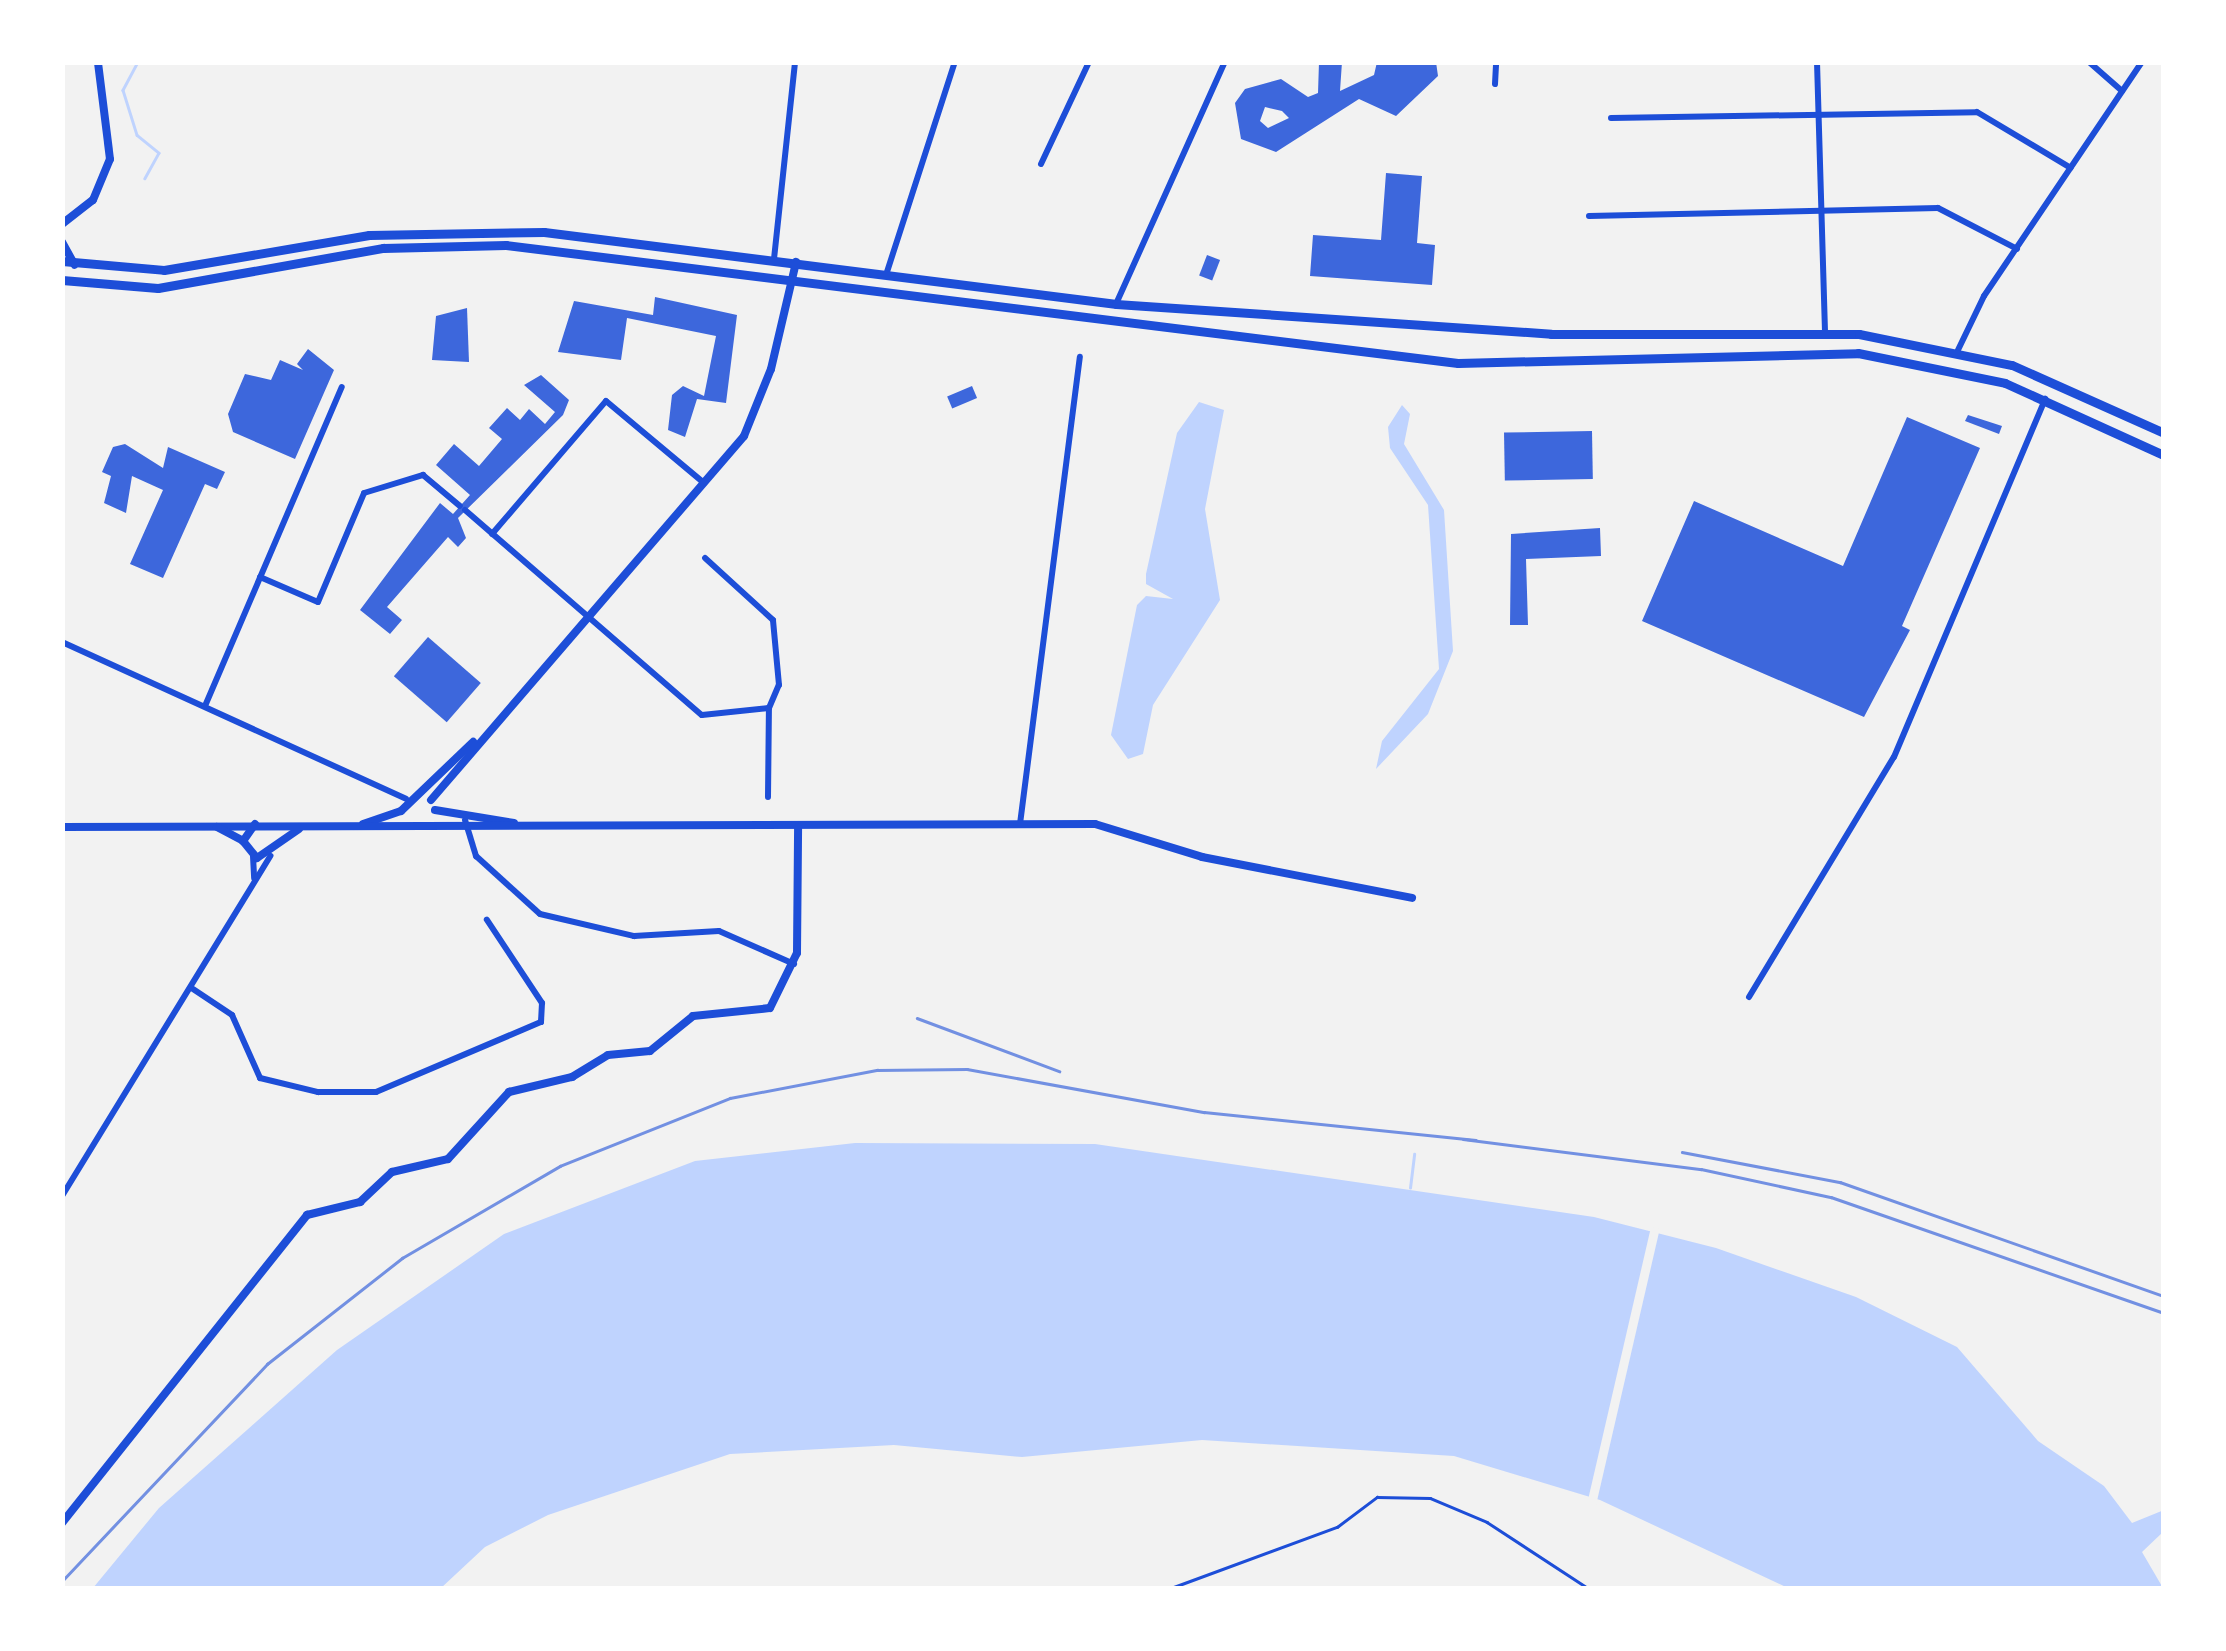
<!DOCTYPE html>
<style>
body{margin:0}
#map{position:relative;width:2226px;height:1651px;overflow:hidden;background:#f2f2f2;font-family:"Noto Serif",serif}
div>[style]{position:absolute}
.water>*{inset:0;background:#bfd3fe}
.pier>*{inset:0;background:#f2f2f2;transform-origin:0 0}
.stream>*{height:2.5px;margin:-1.25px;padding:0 1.25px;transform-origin:1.25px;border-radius:1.25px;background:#bfd3fe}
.building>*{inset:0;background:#3d67dc;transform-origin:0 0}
.path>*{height:2.5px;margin:-1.25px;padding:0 1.25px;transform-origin:1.25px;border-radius:1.25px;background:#1d4ed8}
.minor>*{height:6px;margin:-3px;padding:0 3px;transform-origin:3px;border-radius:3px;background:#1d4ed8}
.tertiary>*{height:8px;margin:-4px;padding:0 4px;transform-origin:4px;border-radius:4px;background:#1d4ed8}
.primary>*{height:9px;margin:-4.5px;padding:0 4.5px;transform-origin:4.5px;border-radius:4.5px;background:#1d4ed8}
.rail>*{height:2.5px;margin:-1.25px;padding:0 1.25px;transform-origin:1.25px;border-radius:1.25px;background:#7290e2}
span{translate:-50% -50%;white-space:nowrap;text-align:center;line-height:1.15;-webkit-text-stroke:10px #fff;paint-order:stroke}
.frame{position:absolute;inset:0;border:65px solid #fff;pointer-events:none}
</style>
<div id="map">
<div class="water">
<i style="clip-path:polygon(1199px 402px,1224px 410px,1205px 509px,1220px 600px,1153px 705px,1143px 754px,1128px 759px,1111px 735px,1137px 605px,1146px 596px,1173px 599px,1146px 584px,1146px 574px,1177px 433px)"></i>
<i style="clip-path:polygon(1402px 405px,1410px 414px,1404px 444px,1444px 510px,1453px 651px,1428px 714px,1376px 769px,1382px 741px,1439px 669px,1428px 505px,1390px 448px,1388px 427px)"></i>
<i style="clip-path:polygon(855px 1143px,1095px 1144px,1594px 1217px,1716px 1248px,1856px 1297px,1957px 1347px,2038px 1441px,2104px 1486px,2132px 1523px,2164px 1510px,2163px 1532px,2142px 1552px,2163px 1588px,1788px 1588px,1600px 1500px,1454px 1456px,1202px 1440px,1022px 1457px,894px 1445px,730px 1454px,548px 1515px,485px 1547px,441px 1588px,93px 1588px,159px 1508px,337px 1350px,504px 1234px,695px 1161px)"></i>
</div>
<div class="pier">
<i style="left:1651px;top:1227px;width:9px;height:283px;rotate:13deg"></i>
</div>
<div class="stream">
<i style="left:138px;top:62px;width:32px;rotate:118deg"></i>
<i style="left:123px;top:90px;width:47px;rotate:72.7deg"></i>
<i style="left:137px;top:135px;width:28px;rotate:39deg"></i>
<i style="left:159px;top:153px;width:29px;rotate:119deg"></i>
<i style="left:1410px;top:1188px;width:34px;rotate:-83deg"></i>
</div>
<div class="building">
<i style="clip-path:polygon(evenodd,1319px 62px,1342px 62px,1340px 91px,1374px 75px,1377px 62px,1436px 62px,1438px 76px,1396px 116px,1359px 99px,1276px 152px,1241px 139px,1235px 103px,1245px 89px,1281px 79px,1308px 97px,1318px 93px,1319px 62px,1265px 107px,1282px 111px,1289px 118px,1268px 128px,1260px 121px,1265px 107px)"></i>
<i style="clip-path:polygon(1386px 173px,1422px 176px,1417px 243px,1435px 245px,1432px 285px,1310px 276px,1313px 235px,1381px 240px)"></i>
<i style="left:1207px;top:255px;width:14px;height:22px;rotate:21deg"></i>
<i style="clip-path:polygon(655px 297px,737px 315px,726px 403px,697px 399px,685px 437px,668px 430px,672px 395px,683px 386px,704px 396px,716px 336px,627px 318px,621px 360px,558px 352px,574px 301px,653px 315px)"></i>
<i style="clip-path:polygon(467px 308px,469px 362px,432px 360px,436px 316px)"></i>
<i style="clip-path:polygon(308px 349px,334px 370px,295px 459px,233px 432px,228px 414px,245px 374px,271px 380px,280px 360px,303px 370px,297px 364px)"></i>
<i style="clip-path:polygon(541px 375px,569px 400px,563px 415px,458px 518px,466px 538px,458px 547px,448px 537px,387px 607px,402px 620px,390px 634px,360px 610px,440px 503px,453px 514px,470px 495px,436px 465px,454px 444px,479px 466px,502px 439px,489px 428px,507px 408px,520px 420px,529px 409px,545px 424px,555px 412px,524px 385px)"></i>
<i style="left:972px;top:386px;width:13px;height:27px;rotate:67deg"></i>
<i style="clip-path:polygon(1968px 415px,2002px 426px,1999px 434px,1965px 421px)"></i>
<i style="clip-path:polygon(1907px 417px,1980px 448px,1902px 626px,1910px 630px,1864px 717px,1642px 621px,1694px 501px,1843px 566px)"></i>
<i style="left:1592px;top:431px;width:48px;height:88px;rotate:89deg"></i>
<i style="clip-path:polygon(125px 444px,163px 468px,168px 447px,225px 472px,217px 489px,205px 484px,163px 578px,130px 564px,163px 490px,132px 476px,126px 513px,104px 503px,111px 476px,102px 472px,113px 447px)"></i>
<i style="clip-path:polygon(1600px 528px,1601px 556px,1526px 559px,1528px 625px,1510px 625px,1511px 534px)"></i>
<i style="left:428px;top:637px;width:70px;height:52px;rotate:41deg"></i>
</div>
<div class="path">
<i style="left:1171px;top:1588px;width:177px;rotate:-20.2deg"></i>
<i style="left:1337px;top:1527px;width:50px;rotate:-36.9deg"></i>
<i style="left:1377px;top:1497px;width:53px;rotate:1.1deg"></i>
<i style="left:1430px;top:1498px;width:62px;rotate:22.8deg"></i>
<i style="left:1487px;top:1522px;width:121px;rotate:33.2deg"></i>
</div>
<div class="minor">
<i style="left:1817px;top:62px;width:270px;rotate:88.3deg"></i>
<i style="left:2089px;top:62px;width:44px;rotate:41.3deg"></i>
<i style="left:1495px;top:84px;width:22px;rotate:-87deg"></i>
<i style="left:1611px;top:118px;width:366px;rotate:-0.9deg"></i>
<i style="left:1977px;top:112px;width:109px;rotate:30.8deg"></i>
<i style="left:1041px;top:164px;width:113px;rotate:-64.8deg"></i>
<i style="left:1589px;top:216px;width:349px;rotate:-1.3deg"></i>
<i style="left:1938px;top:208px;width:89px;rotate:27.4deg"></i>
<i style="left:774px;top:259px;width:198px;rotate:-83.9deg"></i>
<i style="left:886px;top:275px;width:224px;rotate:-72.1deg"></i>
<i style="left:1116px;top:304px;width:265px;rotate:-65.8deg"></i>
<i style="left:1958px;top:350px;width:60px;rotate:-64.3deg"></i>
<i style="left:1984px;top:296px;width:282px;rotate:-56deg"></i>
<i style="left:465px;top:510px;width:313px;rotate:40.9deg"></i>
<i style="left:702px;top:715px;width:67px;rotate:-6deg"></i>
<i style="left:769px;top:708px;width:25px;rotate:-67deg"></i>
<i style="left:779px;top:685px;width:65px;rotate:-95.3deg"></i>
<i style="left:773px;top:620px;width:92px;rotate:-137.6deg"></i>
<i style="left:492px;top:534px;width:175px;rotate:-49.4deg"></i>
<i style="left:606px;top:401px;width:128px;rotate:39.9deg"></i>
<i style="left:260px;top:577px;width:63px;rotate:23.3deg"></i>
<i style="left:318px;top:602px;width:118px;rotate:-67.1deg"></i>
<i style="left:364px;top:493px;width:62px;rotate:-17deg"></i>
<i style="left:423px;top:475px;width:48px;rotate:40deg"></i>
<i style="left:62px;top:642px;width:378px;rotate:24.5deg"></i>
<i style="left:205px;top:706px;width:347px;rotate:-66.8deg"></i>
<i style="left:768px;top:797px;width:89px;rotate:-89.4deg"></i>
<i style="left:465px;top:820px;width:38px;rotate:73deg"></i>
<i style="left:476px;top:856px;width:86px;rotate:42.2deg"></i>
<i style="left:540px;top:914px;width:97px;rotate:13.2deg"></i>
<i style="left:634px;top:936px;width:85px;rotate:-3.4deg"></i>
<i style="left:719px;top:931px;width:82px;rotate:23.7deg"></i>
<i style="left:1020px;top:824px;width:471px;rotate:-82.7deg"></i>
<i style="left:253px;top:856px;width:22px;rotate:87deg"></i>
<i style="left:193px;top:989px;width:47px;rotate:33.7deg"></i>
<i style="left:232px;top:1015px;width:69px;rotate:66deg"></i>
<i style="left:260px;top:1078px;width:60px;rotate:13.6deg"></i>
<i style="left:318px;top:1092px;width:58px"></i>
<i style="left:376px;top:1092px;width:179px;rotate:-23deg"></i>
<i style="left:541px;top:1022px;width:19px;rotate:-87deg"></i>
<i style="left:542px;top:1003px;width:100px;rotate:-123.5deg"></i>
<i style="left:1749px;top:997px;width:280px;rotate:-58.9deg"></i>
<i style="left:1894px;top:757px;width:389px;rotate:-67.1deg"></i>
<i style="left:62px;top:1196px;width:399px;rotate:-58.5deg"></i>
</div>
<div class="tertiary">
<i style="left:62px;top:224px;width:39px;rotate:-38deg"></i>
<i style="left:93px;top:200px;width:44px;rotate:-67.5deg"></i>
<i style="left:110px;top:159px;width:98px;rotate:-97.1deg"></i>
<i style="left:62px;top:242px;width:26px;rotate:61deg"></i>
<i style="left:431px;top:800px;width:480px;rotate:-49.3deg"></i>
<i style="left:744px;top:436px;width:72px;rotate:-68.1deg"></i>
<i style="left:771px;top:369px;width:110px;rotate:-76.8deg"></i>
<i style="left:435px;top:810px;width:80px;rotate:9.3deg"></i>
<i style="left:401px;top:811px;width:100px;rotate:-43.8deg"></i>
<i style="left:255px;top:824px;width:21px;rotate:125deg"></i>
<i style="left:243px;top:841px;width:22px;rotate:51deg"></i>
<i style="left:257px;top:858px;width:51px;rotate:-34.6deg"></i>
<i style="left:363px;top:824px;width:40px;rotate:-18.9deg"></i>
<i style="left:62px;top:827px;width:1033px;rotate:-0.17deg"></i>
<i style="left:1095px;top:824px;width:112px;rotate:17.1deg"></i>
<i style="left:1202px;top:857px;width:214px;rotate:11deg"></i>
<i style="left:217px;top:827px;width:30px;rotate:28deg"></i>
<i style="left:62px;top:1523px;width:394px;rotate:-51.5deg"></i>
<i style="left:307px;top:1215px;width:55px;rotate:-13.8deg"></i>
<i style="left:360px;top:1202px;width:44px;rotate:-43.2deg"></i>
<i style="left:392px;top:1172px;width:57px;rotate:-13.1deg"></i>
<i style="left:448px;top:1159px;width:91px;rotate:-47.7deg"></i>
<i style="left:509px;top:1092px;width:65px;rotate:-13.4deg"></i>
<i style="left:572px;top:1077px;width:42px;rotate:-31.4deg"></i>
<i style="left:608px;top:1055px;width:42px;rotate:-5.4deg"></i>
<i style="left:650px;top:1051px;width:55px;rotate:-39.1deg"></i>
<i style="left:693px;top:1016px;width:77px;rotate:-5.9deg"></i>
<i style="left:770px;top:1008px;width:61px;rotate:-63.9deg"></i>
<i style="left:797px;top:953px;width:126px;rotate:-89.5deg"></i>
</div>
<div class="primary">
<i style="left:62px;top:261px;width:102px;rotate:5deg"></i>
<i style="left:164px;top:270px;width:208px;rotate:-9.7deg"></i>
<i style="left:369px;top:235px;width:175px;rotate:-1deg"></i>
<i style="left:544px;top:232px;width:577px;rotate:7.17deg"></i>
<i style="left:1116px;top:304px;width:436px;rotate:3.9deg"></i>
<i style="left:1551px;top:334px;width:308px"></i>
<i style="left:1859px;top:334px;width:156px;rotate:11.5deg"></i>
<i style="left:2012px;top:365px;width:167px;rotate:24.1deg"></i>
<i style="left:62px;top:280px;width:96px;rotate:4.8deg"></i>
<i style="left:158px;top:288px;width:229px;rotate:-10.1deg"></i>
<i style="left:383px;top:248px;width:123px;rotate:-1.4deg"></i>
<i style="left:506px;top:245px;width:959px;rotate:7.07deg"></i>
<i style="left:1458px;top:363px;width:400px;rotate:-1.4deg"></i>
<i style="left:1858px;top:353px;width:150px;rotate:11.5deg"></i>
<i style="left:2005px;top:383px;width:175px;rotate:24.4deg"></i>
</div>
<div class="rail">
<i style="left:917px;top:1018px;width:152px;rotate:20.5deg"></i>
<i style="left:1463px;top:1139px;width:240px;rotate:7.2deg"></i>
<i style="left:1701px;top:1169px;width:133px;rotate:12.2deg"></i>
<i style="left:1831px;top:1197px;width:353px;rotate:19.2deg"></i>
<i style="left:1682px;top:1152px;width:161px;rotate:10.8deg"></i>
<i style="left:1840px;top:1182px;width:343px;rotate:19.4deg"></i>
<i style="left:62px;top:1581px;width:299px;rotate:-46.6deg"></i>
<i style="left:267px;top:1364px;width:172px;rotate:-38.1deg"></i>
<i style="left:402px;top:1258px;width:183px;rotate:-30.2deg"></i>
<i style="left:560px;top:1166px;width:183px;rotate:-21.8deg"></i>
<i style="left:730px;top:1098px;width:150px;rotate:-10.8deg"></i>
<i style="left:877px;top:1070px;width:90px;rotate:-0.6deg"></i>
<i style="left:967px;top:1069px;width:241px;rotate:10.3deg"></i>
<i style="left:1204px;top:1112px;width:273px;rotate:5.9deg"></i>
</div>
<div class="frame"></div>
</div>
